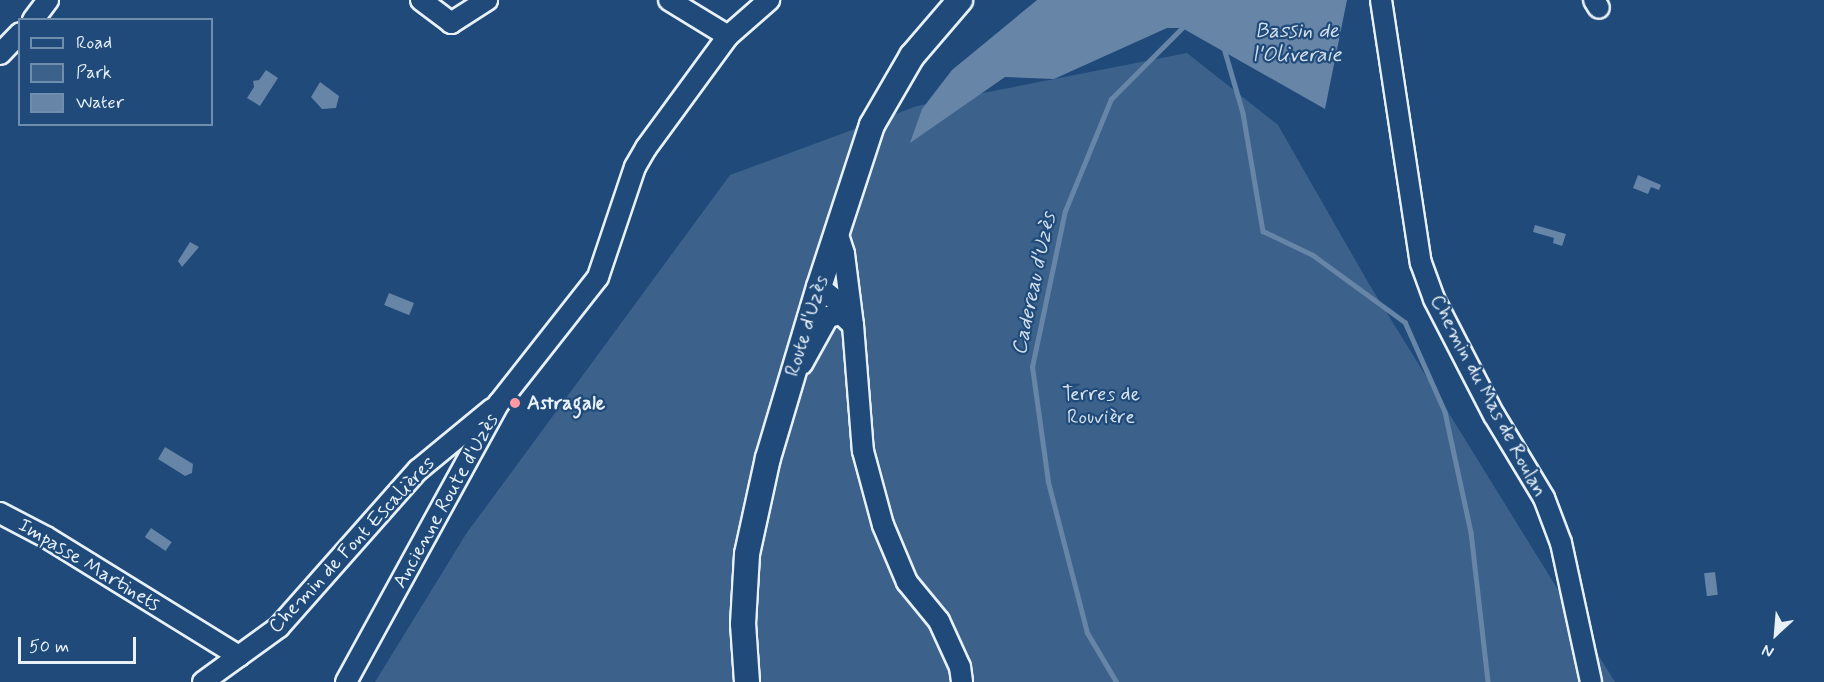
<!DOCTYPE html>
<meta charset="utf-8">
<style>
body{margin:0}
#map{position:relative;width:1824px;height:682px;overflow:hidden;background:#1f4a7a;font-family:Mynerve,sans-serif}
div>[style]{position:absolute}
.green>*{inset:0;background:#3c628c}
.water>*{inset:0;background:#6685a7;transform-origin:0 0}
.stream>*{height:4.5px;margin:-2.25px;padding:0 2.25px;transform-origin:2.25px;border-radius:2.25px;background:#6685a7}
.roads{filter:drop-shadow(2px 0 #e8f1f8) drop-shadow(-2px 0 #e8f1f8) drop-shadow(0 2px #e8f1f8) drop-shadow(0 -2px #e8f1f8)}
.minor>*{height:20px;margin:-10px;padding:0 10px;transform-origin:10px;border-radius:10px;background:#1f4a7a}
.major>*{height:24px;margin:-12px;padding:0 12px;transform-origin:12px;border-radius:12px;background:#1f4a7a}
.dots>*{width:16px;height:16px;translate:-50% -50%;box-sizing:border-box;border:3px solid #1f4a7a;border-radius:50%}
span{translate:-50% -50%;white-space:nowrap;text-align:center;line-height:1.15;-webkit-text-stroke:4.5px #1f4a7a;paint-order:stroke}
.street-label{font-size:20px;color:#e8f1f8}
.park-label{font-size:20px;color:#d7e3ed}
.poi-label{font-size:20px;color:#e8f1f8;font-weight:700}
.left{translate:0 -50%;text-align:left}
.water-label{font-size:21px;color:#d4e1ec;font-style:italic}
.legend{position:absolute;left:18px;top:18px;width:195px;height:108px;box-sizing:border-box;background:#1f4a7a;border:2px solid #6f8dac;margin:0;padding:8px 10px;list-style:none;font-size:18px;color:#e8f1f8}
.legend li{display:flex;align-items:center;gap:12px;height:30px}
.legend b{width:30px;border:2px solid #6f8dac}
.north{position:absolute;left:1746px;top:604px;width:60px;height:60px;-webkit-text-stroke:4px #1f4a7a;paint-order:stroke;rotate:206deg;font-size:16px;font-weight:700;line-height:24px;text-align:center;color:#e8f1f8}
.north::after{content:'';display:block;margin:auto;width:21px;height:27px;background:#e8f1f8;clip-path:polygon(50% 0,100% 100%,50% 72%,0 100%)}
.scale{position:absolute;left:18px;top:637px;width:118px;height:27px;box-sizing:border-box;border:3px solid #e8f1f8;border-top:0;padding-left:8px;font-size:18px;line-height:21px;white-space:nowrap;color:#e8f1f8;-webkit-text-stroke:4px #1f4a7a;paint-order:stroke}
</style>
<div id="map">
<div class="green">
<i style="clip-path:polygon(1187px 53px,1278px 125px,1369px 284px,1615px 682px,375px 682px,466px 534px,730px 175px,917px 106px)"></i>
</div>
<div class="water">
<i style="clip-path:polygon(1037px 0,1347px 0,1325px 109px,1182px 28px,1167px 28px,1054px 79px,1005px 77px,910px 143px,922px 109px,952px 70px)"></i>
<i style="clip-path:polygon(266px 70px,278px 78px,260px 106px,247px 98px,254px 87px,253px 81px,259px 80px)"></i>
<i style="clip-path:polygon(320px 82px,339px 96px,336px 108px,322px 109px,311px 97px)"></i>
<i style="clip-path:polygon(1638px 175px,1661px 185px,1659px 190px,1651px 187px,1648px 194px,1633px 188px)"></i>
<i style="clip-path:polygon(1535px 225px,1566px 234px,1562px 246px,1553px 243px,1554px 238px,1533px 232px)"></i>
<i style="clip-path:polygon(190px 242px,199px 247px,182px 267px,178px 261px)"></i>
<i style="left:389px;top:293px;width:27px;height:13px;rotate:22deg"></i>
<i style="clip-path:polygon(165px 447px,193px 464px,192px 473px,185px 476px,158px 459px)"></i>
<i style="left:151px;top:528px;width:25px;height:11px;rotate:34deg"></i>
<i style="left:1715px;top:572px;width:23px;height:11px;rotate:83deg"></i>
</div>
<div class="stream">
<i style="left:1224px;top:48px;width:68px;rotate:73.7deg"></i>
<i style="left:1243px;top:113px;width:120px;rotate:80.4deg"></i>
<i style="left:1263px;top:231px;width:55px;rotate:25.6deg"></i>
<i style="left:1313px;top:255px;width:114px;rotate:36.1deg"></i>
<i style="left:1405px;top:322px;width:98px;rotate:66deg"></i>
<i style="left:1445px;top:412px;width:123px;rotate:77.8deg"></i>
<i style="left:1471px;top:532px;width:151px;rotate:83.5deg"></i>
<i style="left:1116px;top:682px;width:57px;rotate:-120.6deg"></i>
<i style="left:1087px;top:633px;width:156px;rotate:-104.5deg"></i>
<i style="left:1048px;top:482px;width:116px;rotate:-97.9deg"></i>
<i style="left:1032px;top:367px;width:159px;rotate:-78.1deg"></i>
<i style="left:1065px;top:211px;width:121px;rotate:-67.7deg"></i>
<i style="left:1111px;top:99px;width:105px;rotate:-45deg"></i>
</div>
<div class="roads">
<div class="minor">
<i style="left:421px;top:0;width:38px;rotate:37deg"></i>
<i style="left:451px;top:23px;width:43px;rotate:-32.6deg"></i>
<i style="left:669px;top:0;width:69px;rotate:31.4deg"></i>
<i style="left:1381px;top:0;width:266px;rotate:81.4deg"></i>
<i style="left:1421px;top:263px;width:38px;rotate:70deg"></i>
<i style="left:1434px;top:299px;width:131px;rotate:62.7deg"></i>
<i style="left:1494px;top:415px;width:97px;rotate:58.9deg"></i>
<i style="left:1544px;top:498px;width:48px;rotate:69.3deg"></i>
<i style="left:1561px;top:543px;width:142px;rotate:77.8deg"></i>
<i style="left:1594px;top:0;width:9px;rotate:58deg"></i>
<i style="left:33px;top:20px;width:25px;rotate:-53deg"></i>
<i style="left:0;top:54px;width:29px;rotate:-46deg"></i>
<i style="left:837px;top:232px;width:23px;rotate:72deg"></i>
<i style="left:844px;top:254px;width:72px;rotate:82.8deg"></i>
<i style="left:853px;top:325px;width:126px;rotate:85.5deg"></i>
<i style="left:863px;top:451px;width:77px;rotate:74.9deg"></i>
<i style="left:883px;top:525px;width:62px;rotate:67.2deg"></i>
<i style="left:907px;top:582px;width:50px;rotate:50.6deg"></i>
<i style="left:939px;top:621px;width:51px;rotate:65.5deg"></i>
<i style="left:960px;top:667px;width:15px;rotate:82deg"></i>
<i style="left:819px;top:287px;width:29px;rotate:38deg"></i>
<i style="left:842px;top:305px;width:17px;rotate:62deg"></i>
<i style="left:802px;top:364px;width:54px;rotate:-61deg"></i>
<i style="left:828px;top:317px;width:13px;rotate:-13deg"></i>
<i style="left:841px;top:314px;width:16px;rotate:43deg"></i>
<i style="left:0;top:513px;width:52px;rotate:27.6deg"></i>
<i style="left:46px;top:537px;width:227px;rotate:31.7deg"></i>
<i style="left:203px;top:682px;width:94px;rotate:-35.9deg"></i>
<i style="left:279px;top:627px;width:210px;rotate:-48.5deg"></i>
<i style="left:418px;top:470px;width:96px;rotate:-39.5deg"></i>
<i style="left:346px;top:682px;width:318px;rotate:-61.3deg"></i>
<i style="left:499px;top:403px;width:160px;rotate:-51.8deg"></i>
<i style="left:598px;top:277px;width:116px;rotate:-71.4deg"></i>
<i style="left:635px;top:167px;width:22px;rotate:-60deg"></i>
<i style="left:646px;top:148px;width:139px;rotate:-53.8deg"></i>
<i style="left:728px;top:36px;width:55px;rotate:-41.3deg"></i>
</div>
<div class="major">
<i style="left:747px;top:682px;width:58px;rotate:-93.9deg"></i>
<i style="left:743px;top:624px;width:70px;rotate:-86.7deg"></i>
<i style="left:747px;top:554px;width:98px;rotate:-77.7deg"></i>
<i style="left:768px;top:458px;width:178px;rotate:-73.4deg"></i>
<i style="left:819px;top:287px;width:170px;rotate:-71.9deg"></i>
<i style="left:872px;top:125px;width:80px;rotate:-59.9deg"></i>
<i style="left:912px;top:56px;width:74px;rotate:-49.4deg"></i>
</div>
</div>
<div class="dots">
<i style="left:515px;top:403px;background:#ff9aa2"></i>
</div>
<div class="street-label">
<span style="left:807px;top:326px;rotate:-73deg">Route d'Uzès</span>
<span style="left:1488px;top:396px;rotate:62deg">Chemin du Mas de Roulan</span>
<span style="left:446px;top:501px;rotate:-61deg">Ancienne Route d'Uzès</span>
<span style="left:352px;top:545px;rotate:-47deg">Chemin de Font Escalières</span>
<span style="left:89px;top:565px;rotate:31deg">Impasse Martinets</span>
</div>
<div class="park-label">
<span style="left:1101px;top:406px">Terres de<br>Rouvière</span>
</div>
<div class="poi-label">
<span class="left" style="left:527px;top:403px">Astragale</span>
</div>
<div class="water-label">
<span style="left:1297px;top:43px">Bassin de<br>l'Oliveraie</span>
<span style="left:1034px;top:284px;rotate:-78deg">Cadereau d'Uzès</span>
</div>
<ul class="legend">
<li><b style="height:8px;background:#1f4a7a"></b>Road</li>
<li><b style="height:16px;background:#3c628c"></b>Park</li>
<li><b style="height:16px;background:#6685a7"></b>Water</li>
</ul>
<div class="north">N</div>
<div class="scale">50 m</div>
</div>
